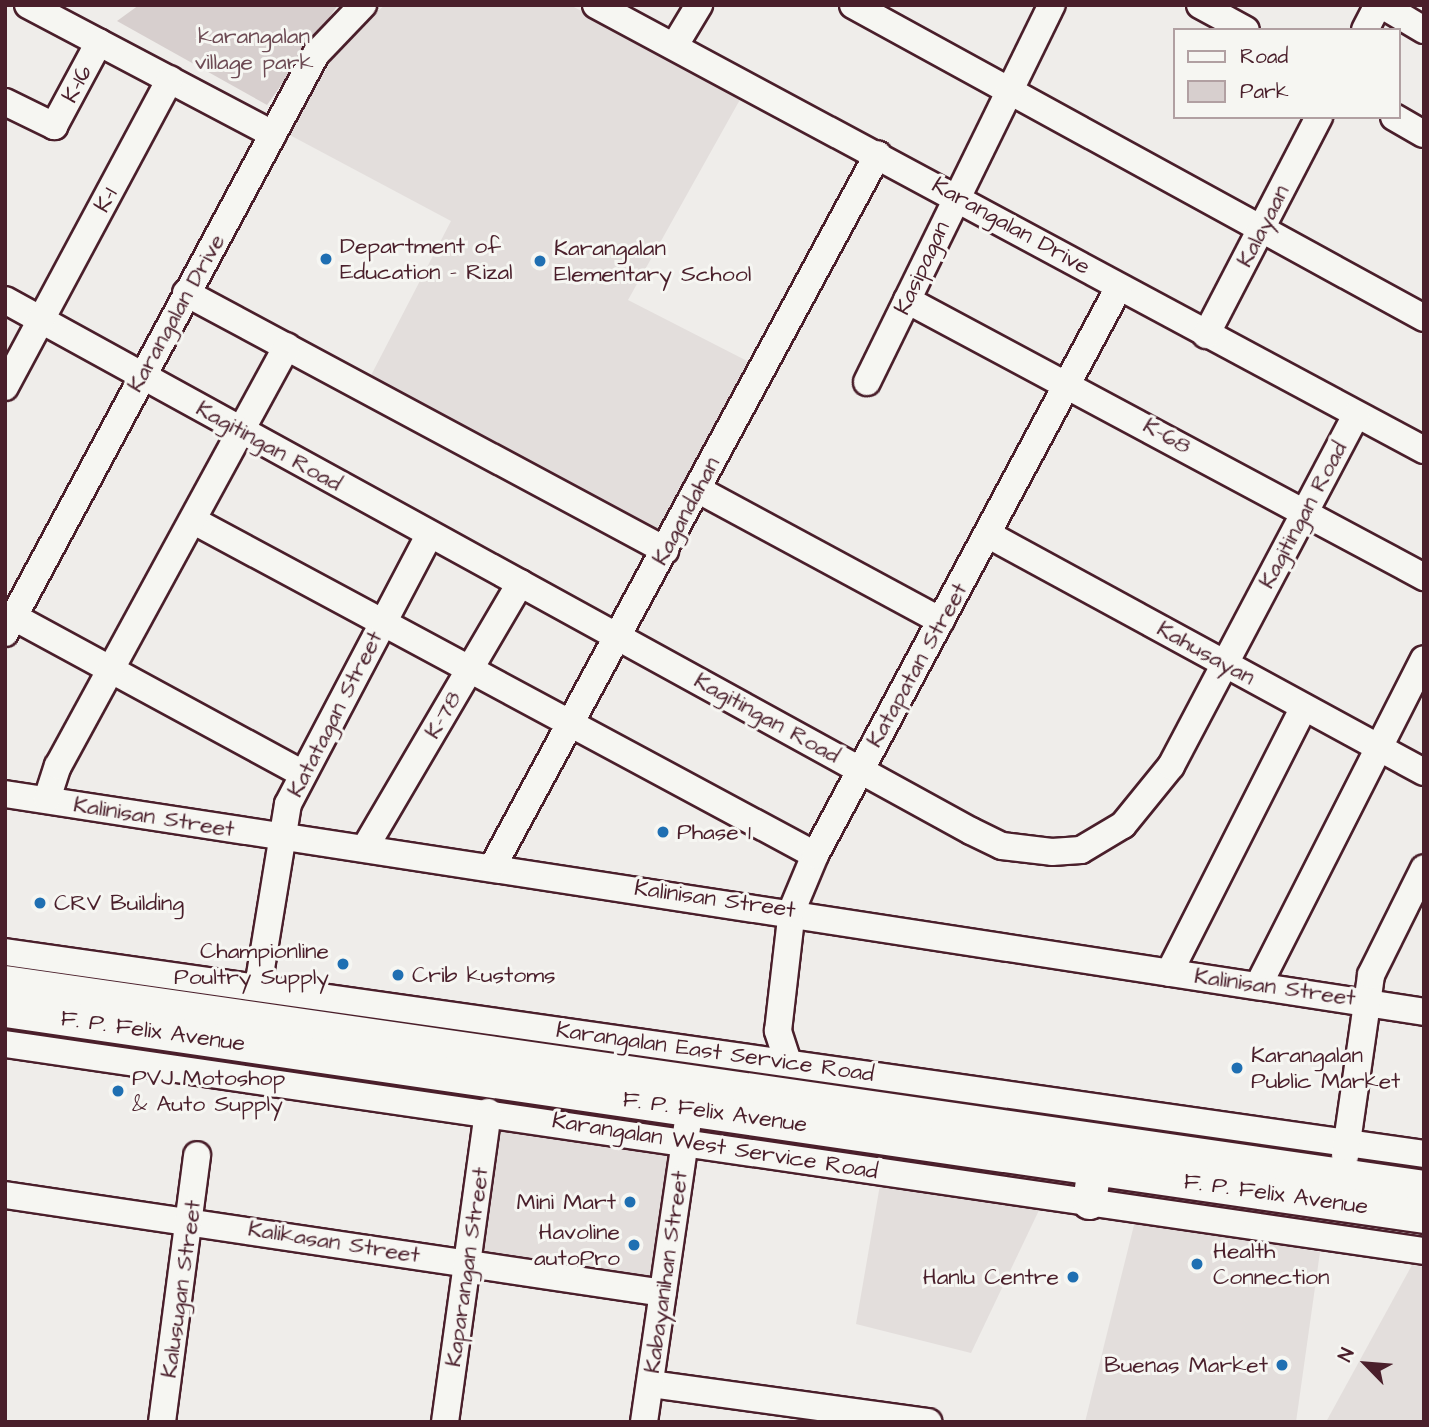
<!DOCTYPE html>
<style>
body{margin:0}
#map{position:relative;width:1429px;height:1427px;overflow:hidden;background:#efedea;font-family:"Architects Daughter",sans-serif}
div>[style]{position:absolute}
.built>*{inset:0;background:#e3dedc;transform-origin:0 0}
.green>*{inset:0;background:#d7cfce}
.roads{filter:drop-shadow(2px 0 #4a1f2b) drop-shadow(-2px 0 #4a1f2b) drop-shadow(0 2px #4a1f2b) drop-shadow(0 -2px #4a1f2b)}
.minor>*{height:26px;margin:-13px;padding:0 13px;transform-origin:13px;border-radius:13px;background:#f6f6f2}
.major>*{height:33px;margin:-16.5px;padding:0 16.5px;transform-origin:16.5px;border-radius:16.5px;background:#f6f6f2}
.dots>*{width:19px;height:19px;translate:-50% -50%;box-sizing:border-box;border:4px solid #f6f6f2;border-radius:50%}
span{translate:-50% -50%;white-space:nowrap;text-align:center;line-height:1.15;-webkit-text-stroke:6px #f6f6f2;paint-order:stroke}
.park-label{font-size:23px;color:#6d4b54}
.street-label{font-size:23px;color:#4a1f2b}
.poi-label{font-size:23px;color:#4a1f2b}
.left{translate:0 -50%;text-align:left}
.right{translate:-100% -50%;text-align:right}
.frame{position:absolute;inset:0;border:7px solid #4a1f2b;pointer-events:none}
.legend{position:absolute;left:1173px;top:28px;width:228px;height:91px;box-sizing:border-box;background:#f6f6f2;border:2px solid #b1a0a2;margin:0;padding:9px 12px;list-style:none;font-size:21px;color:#4a1f2b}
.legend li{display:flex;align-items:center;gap:14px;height:35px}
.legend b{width:35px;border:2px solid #b1a0a2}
.north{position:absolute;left:1331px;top:1329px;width:70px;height:70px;-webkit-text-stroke:5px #f6f6f2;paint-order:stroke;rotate:295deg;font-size:19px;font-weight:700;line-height:28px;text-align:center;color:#4a1f2b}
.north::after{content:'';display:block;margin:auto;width:24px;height:32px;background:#4a1f2b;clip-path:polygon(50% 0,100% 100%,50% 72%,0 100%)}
</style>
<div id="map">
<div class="built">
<i style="clip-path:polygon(385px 5px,570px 5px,742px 96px,628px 300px,753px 364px,658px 542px,366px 385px,451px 221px,286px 133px,345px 39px)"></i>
<i style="left:498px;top:1121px;width:176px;height:136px;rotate:8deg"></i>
<i style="clip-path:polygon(881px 1179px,1041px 1206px,971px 1353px,856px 1324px)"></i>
<i style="clip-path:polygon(1135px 1221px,1320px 1252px,1296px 1422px,1085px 1422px)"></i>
<i style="clip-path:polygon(1412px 1265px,1424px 1267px,1424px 1422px,1326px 1422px)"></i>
</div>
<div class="green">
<i style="clip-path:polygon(139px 5px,338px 5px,267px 105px,117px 21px)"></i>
</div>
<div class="roads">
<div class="minor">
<i style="left:28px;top:5px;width:277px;rotate:27.8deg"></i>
<i style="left:596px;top:5px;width:940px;rotate:28.26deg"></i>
<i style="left:853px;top:5px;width:651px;rotate:28.73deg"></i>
<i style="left:1200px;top:5px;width:52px;rotate:28.5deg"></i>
<i style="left:1382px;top:5px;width:49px;rotate:30.8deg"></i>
<i style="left:1365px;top:30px;width:28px;rotate:-63deg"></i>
<i style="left:675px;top:45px;width:47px;rotate:-59deg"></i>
<i style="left:5px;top:102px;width:55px;rotate:26.1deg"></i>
<i style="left:54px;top:126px;width:95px;rotate:-61.8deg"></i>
<i style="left:1394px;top:117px;width:34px;rotate:30deg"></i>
<i style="left:186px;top:293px;width:544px;rotate:28.22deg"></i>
<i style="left:5px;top:300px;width:1102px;rotate:28.8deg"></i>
<i style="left:971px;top:831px;width:34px;rotate:26deg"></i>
<i style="left:1002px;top:846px;width:50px;rotate:6.8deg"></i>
<i style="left:1052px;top:852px;width:29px;rotate:-4deg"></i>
<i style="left:1081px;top:850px;width:49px;rotate:-30.8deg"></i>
<i style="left:1123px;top:825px;width:76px;rotate:-50.9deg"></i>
<i style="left:1171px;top:766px;width:397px;rotate:-62.2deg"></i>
<i style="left:907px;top:300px;width:587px;rotate:28.18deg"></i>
<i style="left:1206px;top:335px;width:246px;rotate:-62.6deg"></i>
<i style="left:867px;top:382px;width:420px;rotate:-63.9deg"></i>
<i style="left:5px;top:387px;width:349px;rotate:-61.8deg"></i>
<i style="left:697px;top:489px;width:277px;rotate:28.4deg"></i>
<i style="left:196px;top:522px;width:703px;rotate:28.28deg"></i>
<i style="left:989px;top:535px;width:495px;rotate:28.6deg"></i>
<i style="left:14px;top:617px;width:327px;rotate:28.5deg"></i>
<i style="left:5px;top:633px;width:657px;rotate:-61.76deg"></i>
<i style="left:316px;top:54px;width:68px;rotate:-46.2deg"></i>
<i style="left:5px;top:794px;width:1436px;rotate:8.73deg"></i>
<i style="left:47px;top:799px;width:35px;rotate:-72deg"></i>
<i style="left:58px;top:766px;width:478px;rotate:-61.4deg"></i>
<i style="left:366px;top:846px;width:305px;rotate:-59.6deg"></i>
<i style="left:493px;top:866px;width:809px;rotate:-61.6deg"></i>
<i style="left:5px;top:952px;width:1433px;rotate:8.1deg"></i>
<i style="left:1169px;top:973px;width:298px;rotate:-63.1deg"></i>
<i style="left:1259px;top:984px;width:364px;rotate:-63.1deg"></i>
<i style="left:258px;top:987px;width:185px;rotate:-80.7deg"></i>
<i style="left:288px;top:804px;width:304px;rotate:-62.3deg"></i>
<i style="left:5px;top:1044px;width:1434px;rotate:8.3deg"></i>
<i style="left:788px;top:1062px;width:33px;rotate:-108deg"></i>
<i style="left:778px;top:1031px;width:122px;rotate:-83.4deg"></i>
<i style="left:792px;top:910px;width:60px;rotate:-67.3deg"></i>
<i style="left:815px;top:855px;width:644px;rotate:-61.84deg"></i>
<i style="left:1345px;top:1156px;width:183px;rotate:-81.8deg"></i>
<i style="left:1371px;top:975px;width:119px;rotate:-63.6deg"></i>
<i style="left:5px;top:1195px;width:665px;rotate:8.47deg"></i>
<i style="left:650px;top:1384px;width:281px;rotate:7.8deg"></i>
<i style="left:162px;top:1422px;width:269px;rotate:-82.5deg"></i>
<i style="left:445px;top:1422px;width:313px;rotate:-82.1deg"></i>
<i style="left:644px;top:1422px;width:299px;rotate:-81.7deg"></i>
</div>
<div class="major">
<i style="left:5px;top:982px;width:1434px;rotate:8.22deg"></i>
<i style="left:5px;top:1010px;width:1434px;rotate:8.26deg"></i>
<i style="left:1089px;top:1202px;width:34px;rotate:-82deg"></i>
</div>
</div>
<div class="dots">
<i style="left:326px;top:259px;background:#1f6fb2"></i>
<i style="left:540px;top:261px;background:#1f6fb2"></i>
<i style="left:663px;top:832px;background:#1f6fb2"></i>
<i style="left:40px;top:903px;background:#1f6fb2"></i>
<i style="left:343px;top:964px;background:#1f6fb2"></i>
<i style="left:398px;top:975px;background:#1f6fb2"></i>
<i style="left:1237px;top:1068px;background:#1f6fb2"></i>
<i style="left:118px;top:1091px;background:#1f6fb2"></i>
<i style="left:630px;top:1202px;background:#1f6fb2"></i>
<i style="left:634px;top:1245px;background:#1f6fb2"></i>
<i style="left:1197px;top:1264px;background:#1f6fb2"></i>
<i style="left:1073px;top:1277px;background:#1f6fb2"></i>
<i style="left:1282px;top:1365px;background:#1f6fb2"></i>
</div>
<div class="park-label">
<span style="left:254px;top:49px">karangalan<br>village park</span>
</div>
<div class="street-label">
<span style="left:77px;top:84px;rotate:-63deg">K-16</span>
<span style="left:106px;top:200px;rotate:-62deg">K-1</span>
<span style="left:1011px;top:226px;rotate:29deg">Karangalan Drive</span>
<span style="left:1263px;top:226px;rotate:-63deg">Kalayaan</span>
<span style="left:922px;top:268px;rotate:-65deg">Kasipagan</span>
<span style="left:176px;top:313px;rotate:-61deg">Karangalan Drive</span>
<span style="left:1167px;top:436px;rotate:29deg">K-68</span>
<span style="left:269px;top:446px;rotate:29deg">Kagitingan Road</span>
<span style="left:686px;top:511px;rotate:-62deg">Kagandahan</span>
<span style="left:1303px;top:515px;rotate:-62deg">Kagitingan Road</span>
<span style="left:1206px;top:653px;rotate:29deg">Kahusayan</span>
<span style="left:917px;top:665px;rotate:-61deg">Katapatan Street</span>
<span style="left:335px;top:714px;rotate:-63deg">Katatagan Street</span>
<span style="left:443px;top:715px;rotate:-60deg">K-78</span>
<span style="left:767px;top:718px;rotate:29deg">Kagitingan Road</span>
<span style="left:154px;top:817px;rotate:9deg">Kalinisan Street</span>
<span style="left:715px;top:899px;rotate:8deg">Kalinisan Street</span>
<span style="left:1275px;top:987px;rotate:8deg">Kalinisan Street</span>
<span style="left:153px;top:1031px;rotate:8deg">F. P. Felix Avenue</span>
<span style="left:715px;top:1052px;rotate:8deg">Karangalan East Service Road</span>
<span style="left:715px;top:1112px;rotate:8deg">F. P. Felix Avenue</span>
<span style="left:715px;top:1146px;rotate:9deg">Karangalan West Service Road</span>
<span style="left:1276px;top:1194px;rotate:8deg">F. P. Felix Avenue</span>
<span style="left:334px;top:1242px;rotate:9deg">Kalikasan Street</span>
<span style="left:467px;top:1267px;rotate:-82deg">Kaparangan Street</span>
<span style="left:666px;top:1272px;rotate:-82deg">Kabayanihan Street</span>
<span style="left:181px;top:1289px;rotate:-82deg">Kalusugan Street</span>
</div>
<div class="poi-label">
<span class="left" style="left:340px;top:259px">Department of<br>Education - Rizal</span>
<span class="left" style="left:554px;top:261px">Karangalan<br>Elementary School</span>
<span class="left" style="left:677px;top:832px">Phase 1</span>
<span class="left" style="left:54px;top:903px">CRV Building</span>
<span class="right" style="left:329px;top:964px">Championline<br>Poultry Supply</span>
<span class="left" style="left:412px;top:975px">Crib kustoms</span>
<span class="left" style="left:1251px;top:1068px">Karangalan<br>Public Market</span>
<span class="left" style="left:132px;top:1091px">PVJ Motoshop<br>&amp; Auto Supply</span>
<span class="right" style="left:616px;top:1202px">Mini Mart</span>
<span class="right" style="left:620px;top:1245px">Havoline<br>autoPro</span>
<span class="left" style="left:1213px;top:1264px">Health<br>Connection</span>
<span class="right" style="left:1059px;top:1277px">Hanlu Centre</span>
<span class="right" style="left:1268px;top:1365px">Buenas Market</span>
</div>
<div class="frame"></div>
<ul class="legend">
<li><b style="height:9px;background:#f6f6f2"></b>Road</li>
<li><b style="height:19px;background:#d7cfce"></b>Park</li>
</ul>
<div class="north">N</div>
</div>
